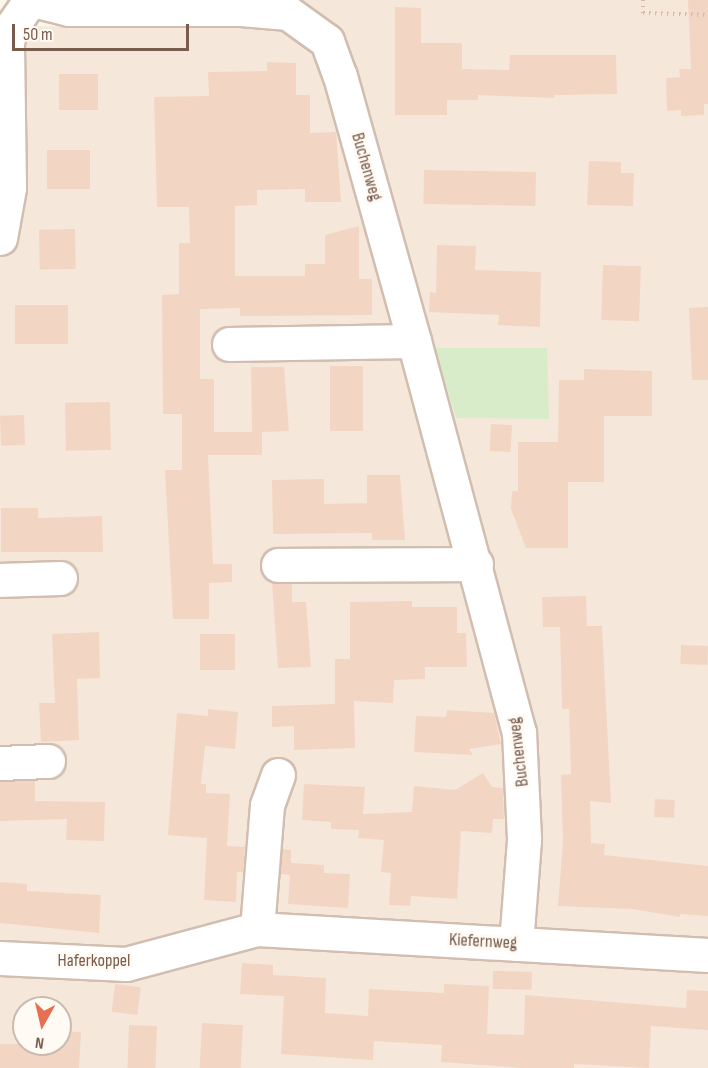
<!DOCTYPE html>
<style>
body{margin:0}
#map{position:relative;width:708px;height:1068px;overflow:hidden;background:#fdf6ec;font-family:"Sofia Sans Condensed",sans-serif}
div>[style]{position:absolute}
.residential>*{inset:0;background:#f5e8da}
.green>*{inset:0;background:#d8ecc9}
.building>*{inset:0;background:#f3d5c3;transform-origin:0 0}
.path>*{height:4px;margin-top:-2px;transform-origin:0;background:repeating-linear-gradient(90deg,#d9b8a5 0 1.5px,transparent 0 6px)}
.roads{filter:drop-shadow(2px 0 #d1beb0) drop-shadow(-2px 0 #d1beb0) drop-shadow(0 2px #d1beb0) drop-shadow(0 -2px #d1beb0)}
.minor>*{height:33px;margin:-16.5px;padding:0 16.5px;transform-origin:16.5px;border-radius:16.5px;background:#fff}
span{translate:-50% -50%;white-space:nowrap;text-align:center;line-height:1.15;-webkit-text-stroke:6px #fffaf3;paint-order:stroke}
.street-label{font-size:18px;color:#7a5c4d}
.north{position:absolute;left:12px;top:996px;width:60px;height:60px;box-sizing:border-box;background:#fffaf3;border:2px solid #cabbb1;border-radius:50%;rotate:188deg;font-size:16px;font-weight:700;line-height:24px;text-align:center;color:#7a5c4d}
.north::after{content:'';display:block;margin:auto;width:21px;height:27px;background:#e76f51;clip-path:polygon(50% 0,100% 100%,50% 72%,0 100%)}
.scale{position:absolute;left:12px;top:24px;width:177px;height:27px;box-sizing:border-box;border:3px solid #7a5c4d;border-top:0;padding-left:8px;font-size:18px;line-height:21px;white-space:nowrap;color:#7a5c4d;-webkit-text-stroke:4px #fffaf3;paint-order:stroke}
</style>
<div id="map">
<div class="residential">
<i style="clip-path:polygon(evenodd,127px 0,708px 0,708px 1068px,0 1068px,0 26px,126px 27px,127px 0,24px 1008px,60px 1008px,60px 1044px,24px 1044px,24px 1008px)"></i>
</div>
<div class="green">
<i style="clip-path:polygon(435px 348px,547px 348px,549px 419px,456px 418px)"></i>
</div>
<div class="building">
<i style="clip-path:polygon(688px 0,708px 0,708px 104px,704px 104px,704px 115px,681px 116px,681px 110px,667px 111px,666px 78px,680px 77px,679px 69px,691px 69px)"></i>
<i style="clip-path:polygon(395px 7px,421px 8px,421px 43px,462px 43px,462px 69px,509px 70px,510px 55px,616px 55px,617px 94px,554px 95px,554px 98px,478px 95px,478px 100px,447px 100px,447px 115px,395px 115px)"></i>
<i style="clip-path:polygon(267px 62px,296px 63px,296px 95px,310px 95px,310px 133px,336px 132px,341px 202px,305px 202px,305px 189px,257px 190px,257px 205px,235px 206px,235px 276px,305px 276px,305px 264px,325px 264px,325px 235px,359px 226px,359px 279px,372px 279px,372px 315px,240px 316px,240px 308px,200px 309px,200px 379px,214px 379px,214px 432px,252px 432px,251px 367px,284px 367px,289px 431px,262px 432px,262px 455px,208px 455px,213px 564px,232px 564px,232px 582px,209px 583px,209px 619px,173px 619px,165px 470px,182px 470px,182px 414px,163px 414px,162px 295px,179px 294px,179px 243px,190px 243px,189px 207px,157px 207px,154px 97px,209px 96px,208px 72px,267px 71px)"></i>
<i style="left:59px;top:74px;width:39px;height:36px"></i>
<i style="left:90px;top:150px;width:39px;height:43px;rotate:90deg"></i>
<i style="clip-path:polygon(589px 161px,621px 162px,621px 173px,634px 173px,633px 206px,587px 205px)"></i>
<i style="left:424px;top:170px;width:112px;height:34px;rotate:1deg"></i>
<i style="left:75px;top:229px;width:40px;height:36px;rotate:89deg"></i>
<i style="clip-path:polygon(437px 245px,476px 246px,475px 270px,541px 272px,540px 327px,498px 325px,499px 315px,429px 312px,430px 292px,436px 293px)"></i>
<i style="left:603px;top:265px;width:38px;height:55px;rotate:2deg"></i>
<i style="left:15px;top:305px;width:53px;height:39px"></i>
<i style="clip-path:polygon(708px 307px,708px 380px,692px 380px,689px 308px)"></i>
<i style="left:330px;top:366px;width:33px;height:65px"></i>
<i style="clip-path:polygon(584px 369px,652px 371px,652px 416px,604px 416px,604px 482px,568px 482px,568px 548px,526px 548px,511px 509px,512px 491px,518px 491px,518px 442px,558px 442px,559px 380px,584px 380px)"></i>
<i style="left:110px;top:402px;width:48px;height:45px;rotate:89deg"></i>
<i style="left:24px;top:415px;width:30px;height:24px;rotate:88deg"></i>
<i style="left:491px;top:424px;width:21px;height:27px;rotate:3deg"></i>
<i style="clip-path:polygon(367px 475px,400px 475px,405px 540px,372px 540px,372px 533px,273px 534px,272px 480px,324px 479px,324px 504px,367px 503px)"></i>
<i style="clip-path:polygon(1px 508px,38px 508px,38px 518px,102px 516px,103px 552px,1px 552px)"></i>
<i style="clip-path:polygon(272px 582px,292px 584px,292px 602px,306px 602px,311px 667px,278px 668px)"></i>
<i style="clip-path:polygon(586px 596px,587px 626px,602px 626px,611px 803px,590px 801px,591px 843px,605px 844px,604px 855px,708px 866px,708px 916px,680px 914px,680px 917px,632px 909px,558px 906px,563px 842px,561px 775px,571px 774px,569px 709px,562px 709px,560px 627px,543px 627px,542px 597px)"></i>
<i style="clip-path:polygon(412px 601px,412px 607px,457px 607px,457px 633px,466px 633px,467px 667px,425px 667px,425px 679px,394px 680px,393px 703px,354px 701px,355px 748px,294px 750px,294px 726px,272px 727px,272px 706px,335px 704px,335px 659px,350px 659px,350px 602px)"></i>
<i style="clip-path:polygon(99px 632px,100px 678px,77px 679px,79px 740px,41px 742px,39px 703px,55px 703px,52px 634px)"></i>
<i style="left:200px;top:634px;width:35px;height:36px"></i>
<i style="left:681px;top:645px;width:27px;height:19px;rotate:2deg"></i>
<i style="clip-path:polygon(208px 709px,238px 712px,235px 749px,205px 746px,201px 784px,206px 784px,206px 793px,230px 794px,227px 846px,245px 847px,243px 872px,237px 872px,236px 902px,204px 900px,207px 838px,168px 835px,177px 713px,208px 716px)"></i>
<i style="clip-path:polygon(447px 710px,494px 713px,501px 744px,469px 749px,473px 755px,414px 752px,416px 716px,446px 717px)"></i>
<i style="clip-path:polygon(483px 773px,492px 787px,503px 788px,504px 819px,493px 819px,492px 833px,461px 831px,457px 899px,411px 896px,410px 906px,389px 905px,391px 873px,381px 872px,384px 840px,358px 838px,359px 830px,331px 829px,331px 822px,302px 820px,304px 784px,365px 787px,363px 814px,412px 812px,414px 786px,455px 790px)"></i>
<i style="clip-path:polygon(35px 780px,35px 801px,105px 802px,104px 841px,66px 840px,67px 819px,0 821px,0 782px)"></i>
<i style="left:655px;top:799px;width:20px;height:18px;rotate:3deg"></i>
<i style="clip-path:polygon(282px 849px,291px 850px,291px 863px,324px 865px,324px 873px,350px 874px,348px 908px,288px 904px,290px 875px,280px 874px)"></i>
<i style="clip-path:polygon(0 882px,27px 884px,27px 891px,101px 895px,99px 933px,0 923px)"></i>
<i style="clip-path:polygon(242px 963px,273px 965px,273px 975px,326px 978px,325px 1013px,368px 1016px,369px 989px,444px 993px,444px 984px,489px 986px,487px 1034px,524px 1035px,525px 995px,686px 1008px,687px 990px,708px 991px,708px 1030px,651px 1026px,649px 1068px,574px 1064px,574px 1068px,522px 1068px,441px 1062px,442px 1045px,374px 1041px,373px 1060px,281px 1054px,284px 996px,240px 994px)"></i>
<i style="left:493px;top:971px;width:39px;height:18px;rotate:1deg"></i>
<i style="left:115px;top:984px;width:26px;height:28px;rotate:7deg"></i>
<i style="left:202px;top:1023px;width:41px;height:45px;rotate:3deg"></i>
<i style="left:129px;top:1025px;width:28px;height:43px;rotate:2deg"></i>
<i style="clip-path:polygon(60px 1031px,81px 1032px,79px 1068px,0 1068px,0 1044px,60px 1044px)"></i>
</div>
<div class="path">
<i style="left:643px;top:0;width:13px;rotate:90deg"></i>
<i style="left:643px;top:13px;width:65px;rotate:1.8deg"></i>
</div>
<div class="roads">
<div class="minor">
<i style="left:33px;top:0;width:37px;rotate:14deg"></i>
<i style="left:69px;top:9px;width:172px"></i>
<i style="left:241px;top:9px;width:47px;rotate:4.9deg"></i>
<i style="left:288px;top:13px;width:48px;rotate:35.7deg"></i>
<i style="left:327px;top:41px;width:37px;rotate:70deg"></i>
<i style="left:340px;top:76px;width:275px;rotate:74.4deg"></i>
<i style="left:414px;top:341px;width:405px;rotate:75deg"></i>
<i style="left:519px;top:732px;width:108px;rotate:87.3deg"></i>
<i style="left:524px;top:840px;width:104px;rotate:94.4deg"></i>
<i style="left:0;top:238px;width:51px;rotate:-79.8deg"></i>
<i style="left:9px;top:188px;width:145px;rotate:-90.8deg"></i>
<i style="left:7px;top:43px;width:14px;rotate:-78deg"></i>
<i style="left:10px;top:29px;width:35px;rotate:-55deg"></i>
<i style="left:229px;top:344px;width:185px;rotate:-0.9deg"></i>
<i style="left:278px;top:565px;width:198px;rotate:-0.3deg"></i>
<i style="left:0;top:580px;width:60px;rotate:-1.9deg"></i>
<i style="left:0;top:763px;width:48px;rotate:-2.4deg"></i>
<i style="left:257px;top:929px;width:124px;rotate:-85.4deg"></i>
<i style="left:267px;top:805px;width:32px;rotate:-70deg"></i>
<i style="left:0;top:958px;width:126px;rotate:2.7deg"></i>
<i style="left:126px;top:964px;width:136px;rotate:-15deg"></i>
<i style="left:257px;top:929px;width:452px;rotate:3.3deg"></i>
</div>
</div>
<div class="street-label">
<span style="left:366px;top:167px;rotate:74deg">Buchenweg</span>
<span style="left:519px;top:752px;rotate:-97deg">Buchenweg</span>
<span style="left:483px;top:942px;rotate:3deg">Kiefernweg</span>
<span style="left:94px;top:961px">Haferkoppel</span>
</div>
<div class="north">N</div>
<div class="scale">50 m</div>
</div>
